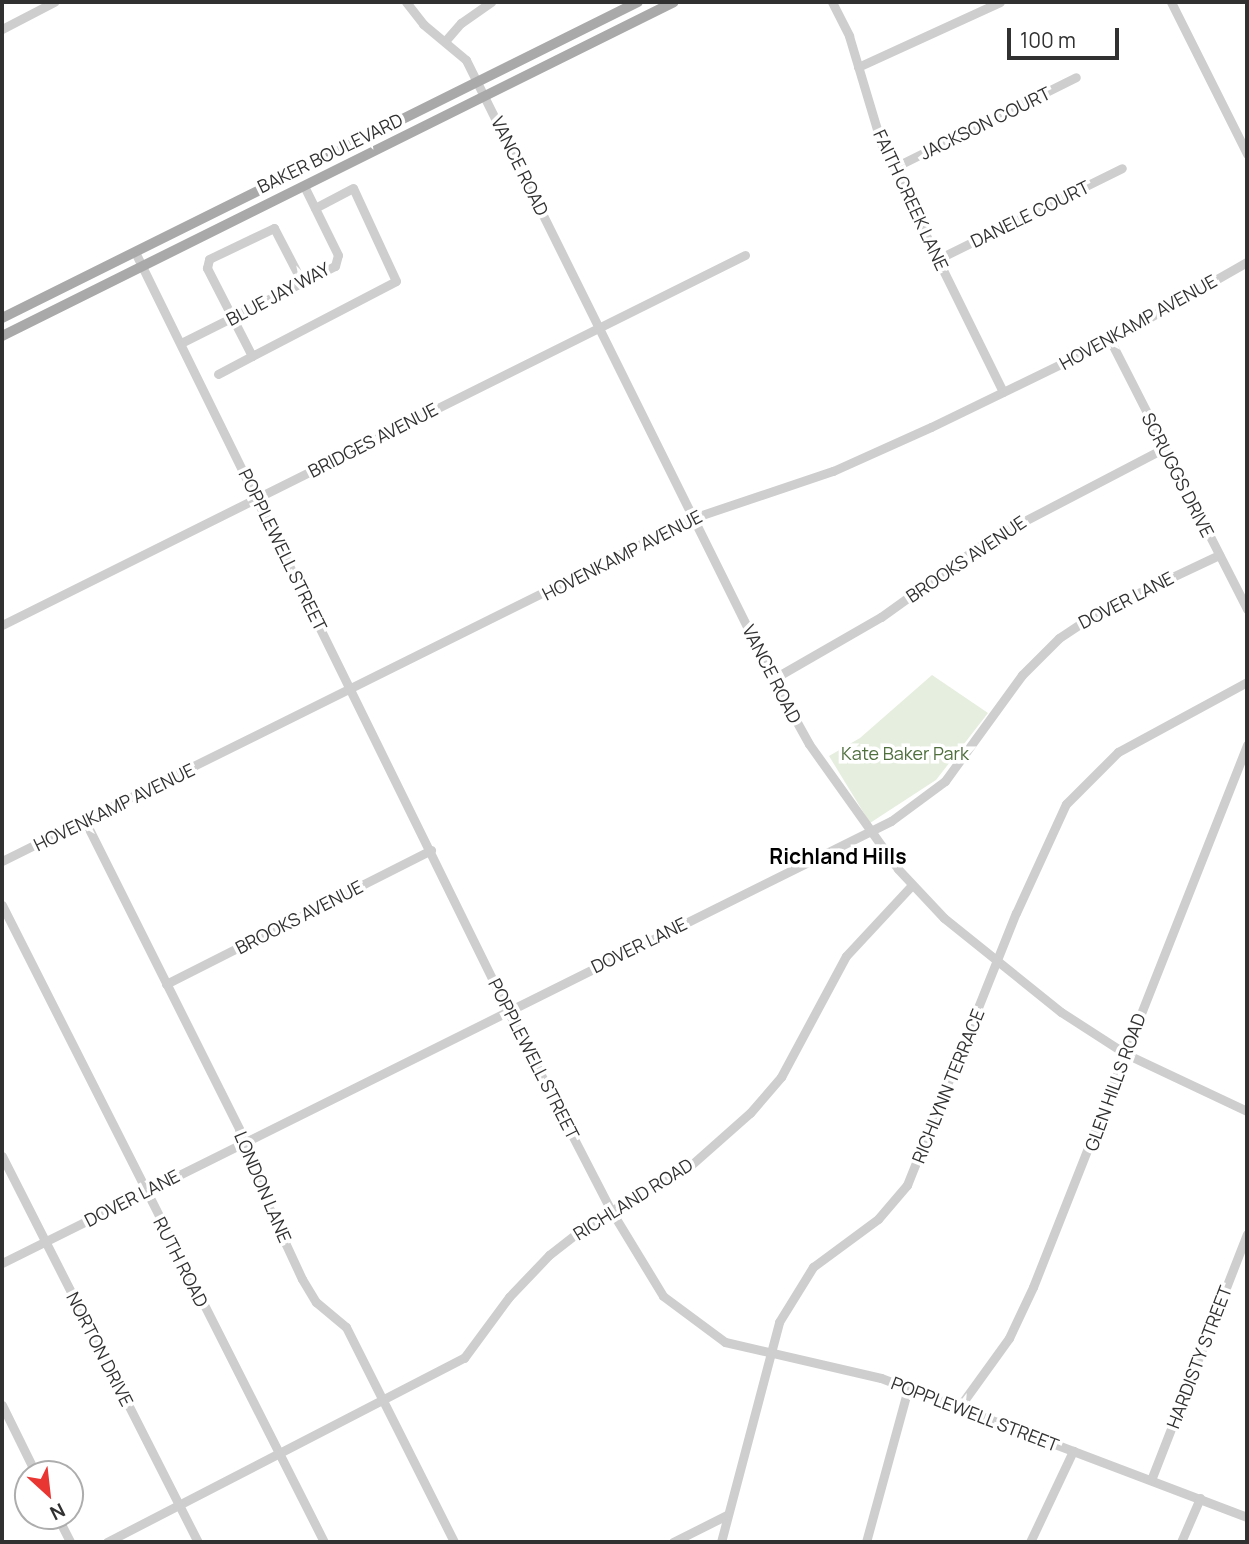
<!DOCTYPE html>
<style>
body{margin:0}
#map{position:relative;width:1249px;height:1544px;overflow:hidden;background:#fff;font-family:Manrope,sans-serif}
div>[style]{position:absolute}
.green>*{inset:0;background:#e6eedf}
.minor>*{height:9px;margin:-4.5px;padding:0 4.5px;transform-origin:4.5px;border-radius:4.5px;background:#cecece}
.major>*{height:10px;margin:-5px;padding:0 5px;transform-origin:5px;border-radius:5px;background:#a9a9a9}
span{translate:-50% -50%;white-space:nowrap;text-align:center;line-height:1.15;-webkit-text-stroke:7px #fff;paint-order:stroke}
.street-label{font-size:18px;color:#313131}
.park-label{font-size:18px;color:#4f6f3d}
.quarter-label{font-size:21px;color:#000;font-weight:700}
.frame{position:absolute;inset:0;border:4px solid #313131;pointer-events:none}
.north{position:absolute;left:14px;top:1460px;width:70px;height:70px;box-sizing:border-box;background:#fff;border:2px solid #adadad;border-radius:50%;rotate:153deg;font-size:19px;font-weight:700;line-height:28px;text-align:center;color:#313131}
.north::after{content:'';display:block;margin:auto;width:24px;height:32px;background:#ea3632;clip-path:polygon(50% 0,100% 100%,50% 72%,0 100%)}
.scale{position:absolute;left:1007px;top:28px;width:112px;height:32px;box-sizing:border-box;border:4px solid #313131;border-top:0;padding-left:9px;font-size:21px;line-height:24px;white-space:nowrap;color:#313131;-webkit-text-stroke:5px #fff;paint-order:stroke}
</style>
<div id="map">
<div class="green">
<i style="clip-path:polygon(932px 675px,988px 713px,936px 780px,870px 823px,829px 756px,860px 738px)"></i>
</div>
<div class="minor">
<i style="left:406px;top:2px;width:28px;rotate:52deg"></i>
<i style="left:423px;top:24px;width:56px;rotate:39.9deg"></i>
<i style="left:466px;top:60px;width:691px;rotate:63.62deg"></i>
<i style="left:773px;top:679px;width:74px;rotate:61deg"></i>
<i style="left:809px;top:744px;width:153px;rotate:54.5deg"></i>
<i style="left:898px;top:869px;width:67px;rotate:46.8deg"></i>
<i style="left:944px;top:918px;width:150px;rotate:38.8deg"></i>
<i style="left:1061px;top:1012px;width:77px;rotate:32.9deg"></i>
<i style="left:1126px;top:1054px;width:134px;rotate:25.2deg"></i>
<i style="left:832px;top:2px;width:38px;rotate:63deg"></i>
<i style="left:849px;top:36px;width:115px;rotate:73.3deg"></i>
<i style="left:882px;top:146px;width:274px;rotate:63.8deg"></i>
<i style="left:1171px;top:2px;width:170px;rotate:63.4deg"></i>
<i style="left:2px;top:29px;width:59px;rotate:-27.4deg"></i>
<i style="left:446px;top:40px;width:23px;rotate:-49deg"></i>
<i style="left:461px;top:23px;width:37px;rotate:-35deg"></i>
<i style="left:858px;top:67px;width:156px;rotate:-24.6deg"></i>
<i style="left:893px;top:168px;width:204px;rotate:-26.4deg"></i>
<i style="left:135px;top:252px;width:843px;rotate:63.83deg"></i>
<i style="left:507px;top:1009px;width:229px;rotate:62.7deg"></i>
<i style="left:612px;top:1212px;width:98px;rotate:58.7deg"></i>
<i style="left:663px;top:1296px;width:77px;rotate:36.6deg"></i>
<i style="left:725px;top:1342px;width:160px;rotate:13deg"></i>
<i style="left:881px;top:1378px;width:392px;rotate:20.8deg"></i>
<i style="left:938px;top:259px;width:205px;rotate:-26.3deg"></i>
<i style="left:1110px;top:340px;width:302px;rotate:63deg"></i>
<i style="left:181px;top:343px;width:172px;rotate:-26.6deg"></i>
<i style="left:335px;top:266px;width:11px;rotate:-75deg"></i>
<i style="left:338px;top:255px;width:77px;rotate:-116.2deg"></i>
<i style="left:252px;top:356px;width:162px;rotate:-27.5deg"></i>
<i style="left:396px;top:281px;width:102px;rotate:-114.8deg"></i>
<i style="left:353px;top:188px;width:43px;rotate:152.2deg"></i>
<i style="left:218px;top:374px;width:38px;rotate:-28deg"></i>
<i style="left:252px;top:356px;width:99px;rotate:-117.1deg"></i>
<i style="left:207px;top:268px;width:9px;rotate:-77deg"></i>
<i style="left:209px;top:259px;width:72px;rotate:-25.5deg"></i>
<i style="left:274px;top:228px;width:61px;rotate:62.6deg"></i>
<i style="left:2px;top:625px;width:830px;rotate:-26.47deg"></i>
<i style="left:773px;top:679px;width:125px;rotate:-29.9deg"></i>
<i style="left:881px;top:617px;width:132px;rotate:-35.7deg"></i>
<i style="left:988px;top:540px;width:199px;rotate:-27.5deg"></i>
<i style="left:85px;top:821px;width:344px;rotate:63.4deg"></i>
<i style="left:239px;top:1129px;width:40px;rotate:74deg"></i>
<i style="left:250px;top:1167px;width:123px;rotate:65.1deg"></i>
<i style="left:302px;top:1279px;width:27px;rotate:59deg"></i>
<i style="left:316px;top:1302px;width:39px;rotate:40deg"></i>
<i style="left:346px;top:1327px;width:241px;rotate:63.3deg"></i>
<i style="left:2px;top:861px;width:771px;rotate:-26.4deg"></i>
<i style="left:693px;top:518px;width:148px;rotate:-18.6deg"></i>
<i style="left:833px;top:471px;width:107px;rotate:-24.2deg"></i>
<i style="left:931px;top:427px;width:199px;rotate:-25.9deg"></i>
<i style="left:1110px;top:340px;width:158px;rotate:-29.7deg"></i>
<i style="left:2px;top:905px;width:714px;rotate:63.18deg"></i>
<i style="left:166px;top:984px;width:297px;rotate:-26.8deg"></i>
<i style="left:2px;top:1156px;width:433px;rotate:63.1deg"></i>
<i style="left:2px;top:1263px;width:993px;rotate:-26.44deg"></i>
<i style="left:891px;top:821px;width:67px;rotate:-36.5deg"></i>
<i style="left:945px;top:781px;width:131px;rotate:-54deg"></i>
<i style="left:1022px;top:675px;width:52px;rotate:-45deg"></i>
<i style="left:1059px;top:638px;width:47px;rotate:-33.7deg"></i>
<i style="left:1098px;top:612px;width:134px;rotate:-25.2deg"></i>
<i style="left:2px;top:1405px;width:77px;rotate:63.8deg"></i>
<i style="left:960px;top:1406px;width:84px;rotate:-54.2deg"></i>
<i style="left:1009px;top:1338px;width:56px;rotate:-64.8deg"></i>
<i style="left:1033px;top:1287px;width:583px;rotate:-68.45deg"></i>
<i style="left:1151px;top:1480px;width:264px;rotate:-68.7deg"></i>
<i style="left:57px;top:1516px;width:29px;rotate:63deg"></i>
<i style="left:107px;top:1542px;width:402px;rotate:-27.3deg"></i>
<i style="left:464px;top:1358px;width:76px;rotate:-53.6deg"></i>
<i style="left:509px;top:1297px;width:58px;rotate:-46.4deg"></i>
<i style="left:549px;top:1255px;width:52px;rotate:-38deg"></i>
<i style="left:590px;top:1223px;width:115px;rotate:-29.7deg"></i>
<i style="left:690px;top:1166px;width:80px;rotate:-41.5deg"></i>
<i style="left:750px;top:1113px;width:48px;rotate:-49.3deg"></i>
<i style="left:781px;top:1077px;width:137px;rotate:-61.8deg"></i>
<i style="left:846px;top:956px;width:97px;rotate:-47.1deg"></i>
<i style="left:673px;top:1542px;width:60px;rotate:-26.6deg"></i>
<i style="left:721px;top:1542px;width:228px;rotate:-75.2deg"></i>
<i style="left:779px;top:1322px;width:65px;rotate:-58.3deg"></i>
<i style="left:813px;top:1267px;width:81px;rotate:-36.4deg"></i>
<i style="left:878px;top:1219px;width:45px;rotate:-49.5deg"></i>
<i style="left:907px;top:1185px;width:293px;rotate:-68.2deg"></i>
<i style="left:1016px;top:913px;width:120px;rotate:-65.4deg"></i>
<i style="left:1066px;top:804px;width:74px;rotate:-45deg"></i>
<i style="left:1118px;top:752px;width:147px;rotate:-28.5deg"></i>
<i style="left:866px;top:1542px;width:160px;rotate:-74.7deg"></i>
<i style="left:1030px;top:1542px;width:101px;rotate:-64.7deg"></i>
<i style="left:1181px;top:1542px;width:48px;rotate:-66.6deg"></i>
</div>
<div class="major">
<i style="left:2px;top:318px;width:710px;rotate:-26.42deg"></i>
<i style="left:2px;top:336px;width:750px;rotate:-26.43deg"></i>
</div>
<div class="street-label">
<span style="left:985px;top:123px;rotate:-26deg">JACKSON COURT</span>
<span style="left:330px;top:153px;rotate:-26deg">BAKER BOULEVARD</span>
<span style="left:520px;top:166px;rotate:64deg">VANCE ROAD</span>
<span style="left:911px;top:200px;rotate:65deg">FAITH CREEK LANE</span>
<span style="left:1030px;top:214px;rotate:-26deg">DANELE COURT</span>
<span style="left:278px;top:294px;rotate:-28deg">BLUE JAY WAY</span>
<span style="left:1138px;top:322px;rotate:-29deg">HOVENKAMP AVENUE</span>
<span style="left:373px;top:440px;rotate:-27deg">BRIDGES AVENUE</span>
<span style="left:1178px;top:475px;rotate:63deg">SCRUGGS DRIVE</span>
<span style="left:283px;top:550px;rotate:64deg">POPPLEWELL STREET</span>
<span style="left:622px;top:555px;rotate:-27deg">HOVENKAMP AVENUE</span>
<span style="left:966px;top:559px;rotate:-34deg">BROOKS AVENUE</span>
<span style="left:1126px;top:600px;rotate:-27deg">DOVER LANE</span>
<span style="left:772px;top:674px;rotate:63deg">VANCE ROAD</span>
<span style="left:114px;top:807px;rotate:-26deg">HOVENKAMP AVENUE</span>
<span style="left:299px;top:917px;rotate:-27deg">BROOKS AVENUE</span>
<span style="left:639px;top:945px;rotate:-26deg">DOVER LANE</span>
<span style="left:534px;top:1059px;rotate:63deg">POPPLEWELL STREET</span>
<span style="left:1115px;top:1082px;rotate:-70deg">GLEN HILLS ROAD</span>
<span style="left:948px;top:1086px;rotate:-68deg">RICHLYNN TERRACE</span>
<span style="left:263px;top:1187px;rotate:67deg">LONDON LANE</span>
<span style="left:132px;top:1198px;rotate:-27deg">DOVER LANE</span>
<span style="left:633px;top:1199px;rotate:-32deg">RICHLAND ROAD</span>
<span style="left:181px;top:1262px;rotate:63deg">RUTH ROAD</span>
<span style="left:100px;top:1349px;rotate:63deg">NORTON DRIVE</span>
<span style="left:1199px;top:1357px;rotate:-69deg">HARDISTY STREET</span>
<span style="left:975px;top:1414px;rotate:21deg">POPPLEWELL STREET</span>
</div>
<div class="park-label">
<span style="left:905px;top:753px">Kate Baker Park</span>
</div>
<div class="quarter-label">
<span style="left:838px;top:856px">Richland Hills</span>
</div>
<div class="frame"></div>
<div class="north">N</div>
<div class="scale">100 m</div>
</div>
